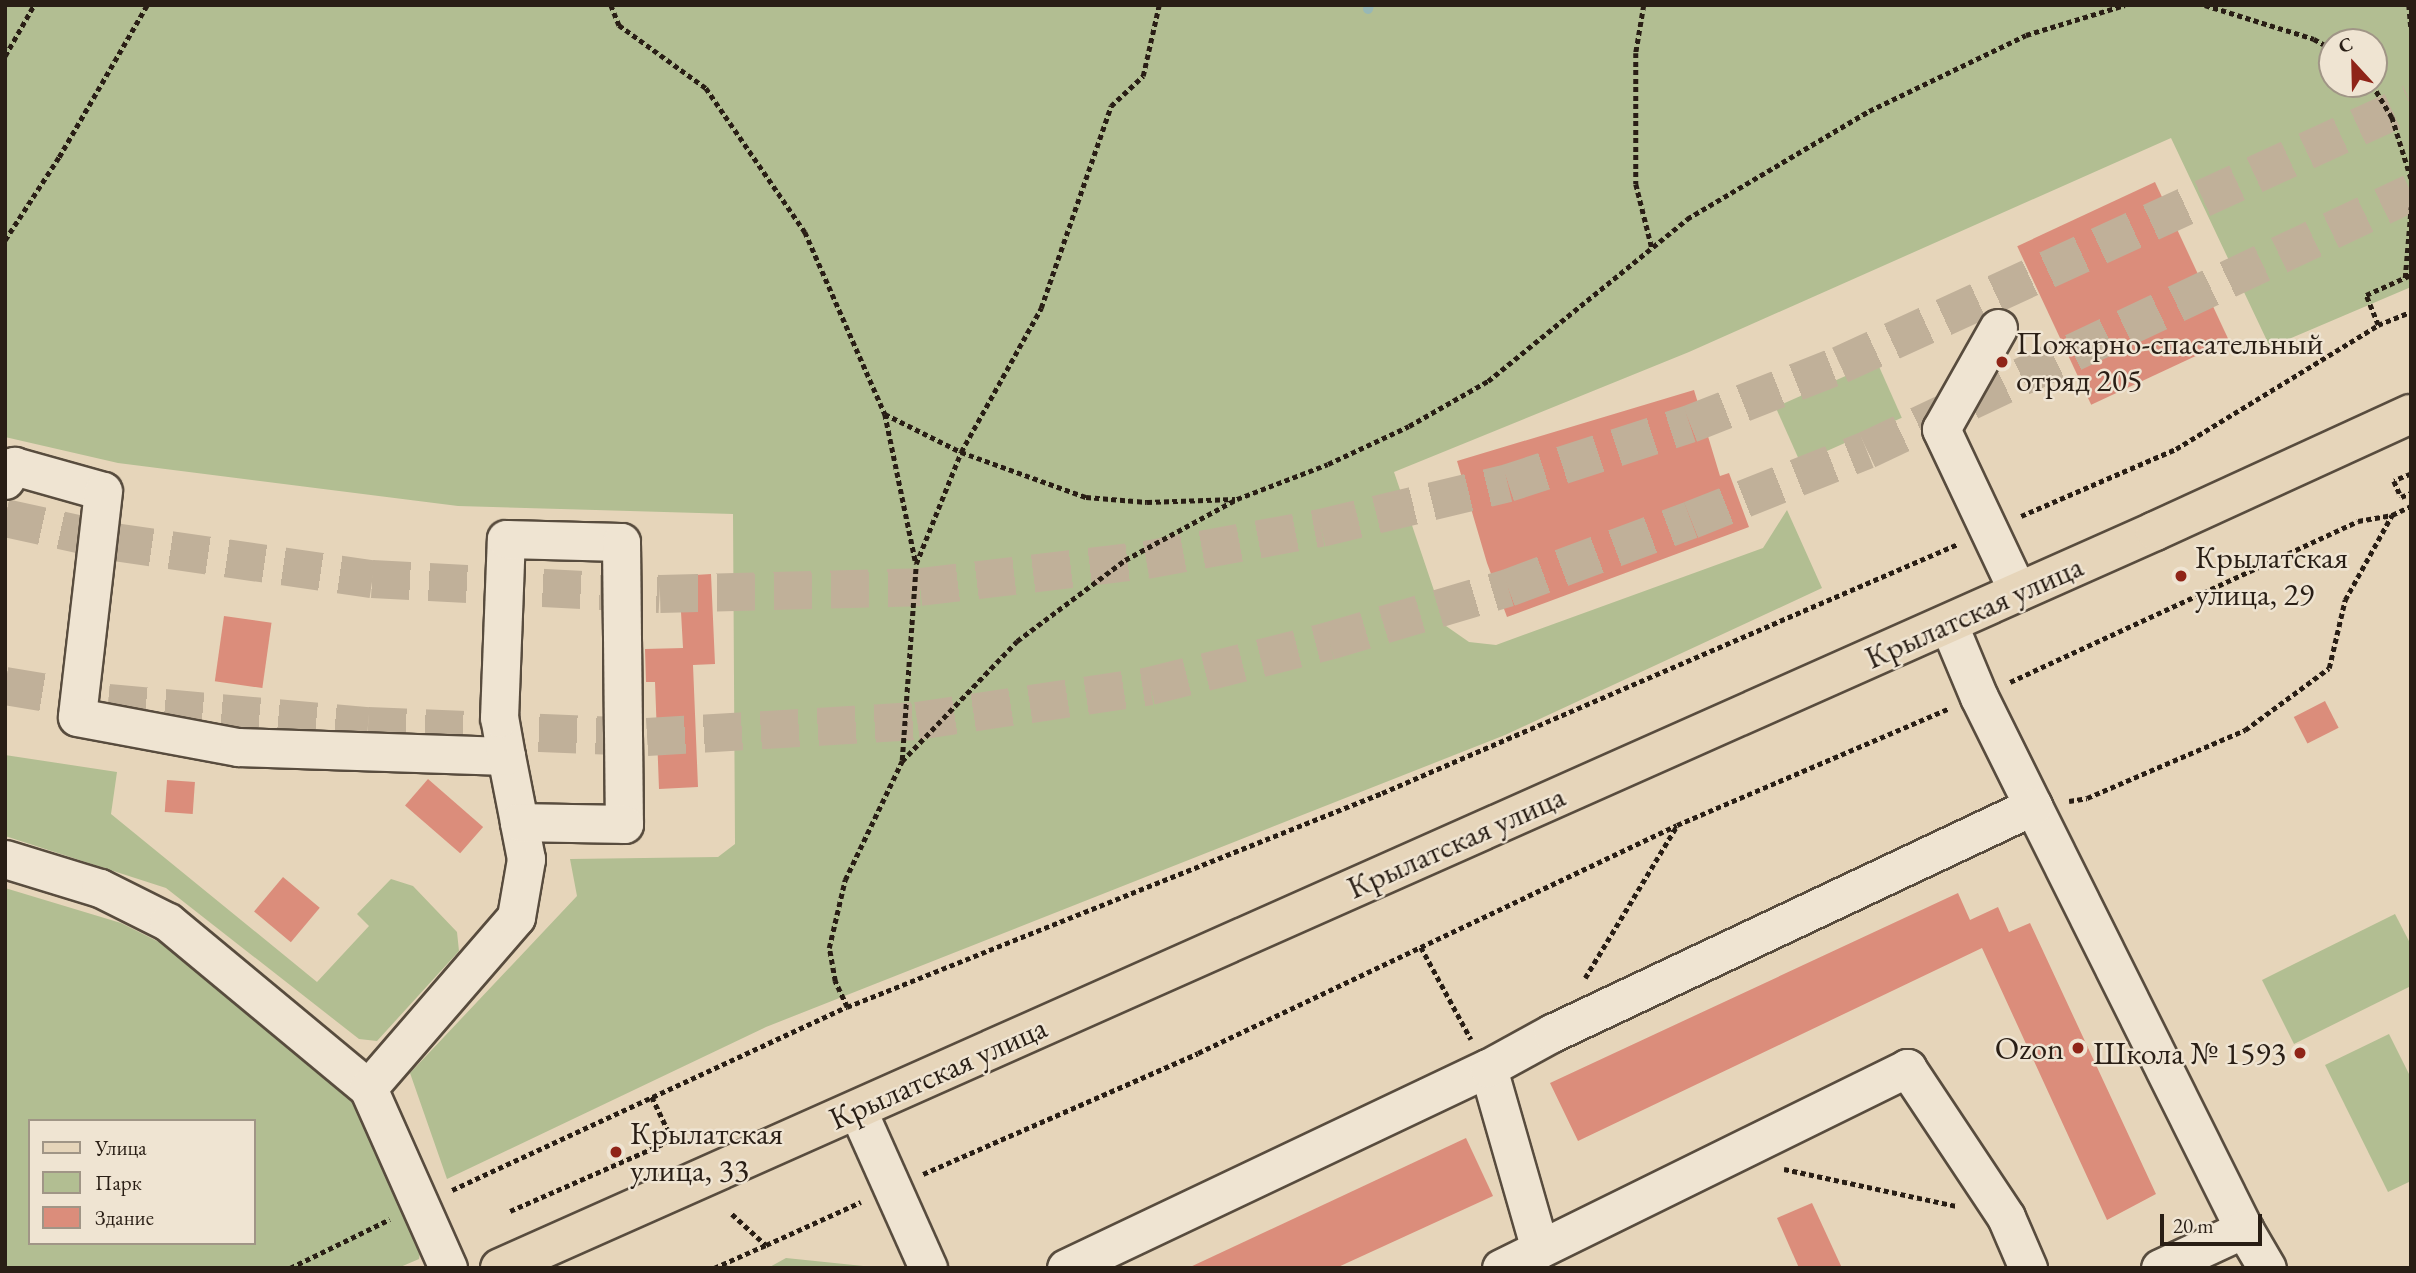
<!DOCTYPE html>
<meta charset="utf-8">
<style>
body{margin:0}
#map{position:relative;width:2416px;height:1273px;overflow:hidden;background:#e6d5ba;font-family:"EB Garamond",serif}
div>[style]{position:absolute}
.green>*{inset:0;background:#b2be92;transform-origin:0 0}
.stream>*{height:10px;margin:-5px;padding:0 5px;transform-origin:5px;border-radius:5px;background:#97b8b6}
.building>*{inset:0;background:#db8d7b;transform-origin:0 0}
.major-tunnel>*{height:38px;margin-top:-19px;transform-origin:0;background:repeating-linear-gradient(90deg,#c0b099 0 38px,transparent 0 57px)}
.path>*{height:4.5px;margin-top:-2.25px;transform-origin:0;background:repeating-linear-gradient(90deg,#291e15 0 5px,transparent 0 8.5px)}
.roads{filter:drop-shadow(2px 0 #584c3e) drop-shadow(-2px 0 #584c3e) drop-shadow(0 2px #584c3e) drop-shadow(0 -2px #584c3e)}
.minor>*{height:37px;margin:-18.5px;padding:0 18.5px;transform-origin:18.5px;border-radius:18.5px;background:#efe4d2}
.major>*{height:38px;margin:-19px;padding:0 19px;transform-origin:19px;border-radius:19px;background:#e6d5ba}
.dots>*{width:19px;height:19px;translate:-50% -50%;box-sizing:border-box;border:4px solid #efe4d2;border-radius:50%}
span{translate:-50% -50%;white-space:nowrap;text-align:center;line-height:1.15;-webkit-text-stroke:5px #efe4d2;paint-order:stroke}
.poi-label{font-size:32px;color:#291e15}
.left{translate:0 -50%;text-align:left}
.right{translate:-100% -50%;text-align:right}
.street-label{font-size:32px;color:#291e15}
.frame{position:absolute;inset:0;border:7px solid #291e15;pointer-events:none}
.legend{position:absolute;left:28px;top:1119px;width:228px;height:126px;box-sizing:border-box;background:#efe4d2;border:2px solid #a09586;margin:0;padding:9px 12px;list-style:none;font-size:21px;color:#291e15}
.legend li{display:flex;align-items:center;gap:14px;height:35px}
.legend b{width:35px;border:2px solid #a09586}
.north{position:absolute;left:2318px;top:28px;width:70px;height:70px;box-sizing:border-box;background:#efe4d2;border:2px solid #a09586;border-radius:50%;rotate:338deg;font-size:19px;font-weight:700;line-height:28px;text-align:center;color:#291e15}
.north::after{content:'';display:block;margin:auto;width:24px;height:32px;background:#8f2418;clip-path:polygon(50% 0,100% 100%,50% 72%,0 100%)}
.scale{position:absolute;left:2160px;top:1214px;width:102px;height:32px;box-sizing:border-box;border:4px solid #291e15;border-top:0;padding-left:9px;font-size:21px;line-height:24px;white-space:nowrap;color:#291e15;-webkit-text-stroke:5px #efe4d2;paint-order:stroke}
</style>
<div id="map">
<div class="green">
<i style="clip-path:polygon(evenodd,5px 5px,2411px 5px,2411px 287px,2270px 347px,2171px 138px,1689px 352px,1394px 472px,1446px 626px,1469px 642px,1496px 645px,1763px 548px,1787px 510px,1822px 588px,1505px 735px,766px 1027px,447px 1179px,410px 1073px,577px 896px,570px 859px,718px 857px,735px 844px,733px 514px,458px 506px,118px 463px,5px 437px,5px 5px,2332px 42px,2374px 42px,2374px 84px,2332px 84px,2332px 42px)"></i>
<i style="left:1877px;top:362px;width:61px;height:111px;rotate:66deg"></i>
<i style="clip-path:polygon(5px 755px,117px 772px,111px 814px,317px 982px,369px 926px,357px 914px,391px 879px,413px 886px,457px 932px,459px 951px,377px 1041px,359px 1039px,166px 888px,5px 836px)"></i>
<i style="clip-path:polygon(evenodd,5px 888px,121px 923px,163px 944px,331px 1078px,352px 1100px,422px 1239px,419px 1259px,398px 1268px,5px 1268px,5px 888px,30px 1121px,254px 1121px,254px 1243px,30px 1243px,30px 1121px)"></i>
<i style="clip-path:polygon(2395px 914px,2411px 945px,2411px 986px,2294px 1044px,2262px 980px)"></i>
<i style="clip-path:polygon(2389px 1034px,2411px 1078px,2411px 1181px,2388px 1192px,2325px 1065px)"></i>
<i style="clip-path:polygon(786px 1258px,873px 1267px,873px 1268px,768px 1268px)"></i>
</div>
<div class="stream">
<i style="left:1368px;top:9px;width:4px;rotate:-76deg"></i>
</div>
<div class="building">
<i style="left:2155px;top:182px;width:175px;height:152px;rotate:65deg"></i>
<i style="clip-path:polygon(1694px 390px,1720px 476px,1729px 473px,1749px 527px,1507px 617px,1487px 563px,1457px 461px)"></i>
<i style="clip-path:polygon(711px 574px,715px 664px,693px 665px,698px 787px,659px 789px,655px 682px,646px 682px,645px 649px,683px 648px,679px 576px)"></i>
<i style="left:224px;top:616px;width:48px;height:66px;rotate:8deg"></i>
<i style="left:2325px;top:701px;width:30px;height:35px;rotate:63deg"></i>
<i style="left:428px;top:779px;width:73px;height:35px;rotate:41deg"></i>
<i style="left:167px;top:780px;width:28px;height:32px;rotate:4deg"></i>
<i style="left:283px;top:877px;width:48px;height:45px;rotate:40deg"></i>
<i style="clip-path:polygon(1958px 893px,1970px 920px,1998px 907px,2009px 932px,2030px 923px,2156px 1194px,2107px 1220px,1982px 948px,1578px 1141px,1550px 1083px)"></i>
<i style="clip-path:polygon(1466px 1138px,1493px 1196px,1336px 1268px,1188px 1268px)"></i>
<i style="clip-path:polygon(1812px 1203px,1842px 1268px,1799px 1268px,1777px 1218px)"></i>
</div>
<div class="major-tunnel">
<i style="left:5px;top:518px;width:112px;rotate:12.4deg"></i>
<i style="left:114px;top:542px;width:261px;rotate:8.2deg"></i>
<i style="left:372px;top:579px;width:288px;rotate:3deg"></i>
<i style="left:660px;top:594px;width:260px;rotate:-1.5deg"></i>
<i style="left:920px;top:587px;width:228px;rotate:-6.8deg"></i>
<i style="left:1146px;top:560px;width:178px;rotate:-10.4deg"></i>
<i style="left:1321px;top:528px;width:192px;rotate:-13.5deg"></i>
<i style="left:1508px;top:483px;width:191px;rotate:-18deg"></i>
<i style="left:1690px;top:424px;width:161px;rotate:-21.5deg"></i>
<i style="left:1840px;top:365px;width:628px;rotate:-24.65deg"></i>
<i style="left:5px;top:686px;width:104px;rotate:9.4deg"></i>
<i style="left:108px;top:703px;width:261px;rotate:5.1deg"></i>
<i style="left:368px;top:726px;width:279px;rotate:2.3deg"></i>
<i style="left:647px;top:737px;width:270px;rotate:-3.4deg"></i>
<i style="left:917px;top:721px;width:236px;rotate:-8.5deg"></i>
<i style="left:1150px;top:686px;width:185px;rotate:-14.1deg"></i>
<i style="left:1329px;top:641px;width:187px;rotate:-16.5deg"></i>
<i style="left:1508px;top:588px;width:195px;rotate:-20.4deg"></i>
<i style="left:1691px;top:520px;width:189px;rotate:-21.7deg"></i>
<i style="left:1867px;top:450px;width:602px;rotate:-25.29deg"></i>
</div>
<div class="path">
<i style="left:611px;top:5px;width:22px;rotate:68deg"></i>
<i style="left:619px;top:25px;width:107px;rotate:35.9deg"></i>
<i style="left:706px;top:88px;width:175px;rotate:55.5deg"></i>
<i style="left:805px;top:232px;width:199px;rotate:66.3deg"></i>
<i style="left:885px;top:414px;width:153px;rotate:78.3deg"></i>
<i style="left:1644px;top:5px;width:49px;rotate:99.5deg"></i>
<i style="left:1636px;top:53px;width:131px;rotate:90deg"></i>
<i style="left:1636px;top:184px;width:66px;rotate:76deg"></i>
<i style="left:2205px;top:5px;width:114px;rotate:17.3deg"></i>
<i style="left:2314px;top:39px;width:21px;rotate:29deg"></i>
<i style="left:2409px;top:5px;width:25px;rotate:85deg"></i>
<i style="left:5px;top:56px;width:59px;rotate:-60.4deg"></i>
<i style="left:2372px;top:84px;width:39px;rotate:59deg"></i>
<i style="left:2392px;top:117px;width:64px;rotate:72.7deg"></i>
<i style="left:5px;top:240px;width:99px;rotate:-57deg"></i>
<i style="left:59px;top:157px;width:176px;rotate:-59.9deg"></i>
<i style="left:2405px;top:278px;width:71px;rotate:-85.2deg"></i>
<i style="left:2378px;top:325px;width:32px;rotate:-112deg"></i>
<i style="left:2366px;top:295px;width:49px;rotate:-24deg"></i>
<i style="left:885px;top:414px;width:85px;rotate:26.6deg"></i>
<i style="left:961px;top:452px;width:165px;rotate:-60.9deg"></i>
<i style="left:1041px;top:308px;width:214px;rotate:-70.9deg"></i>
<i style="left:1111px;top:106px;width:44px;rotate:-43.2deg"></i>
<i style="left:1143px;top:76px;width:73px;rotate:-77.3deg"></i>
<i style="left:2411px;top:474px;width:18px;rotate:158deg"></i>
<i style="left:2394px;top:481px;width:17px;rotate:66deg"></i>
<i style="left:2401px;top:497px;width:11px;rotate:-22deg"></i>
<i style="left:2021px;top:516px;width:169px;rotate:-23.4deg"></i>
<i style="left:2176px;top:449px;width:237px;rotate:-31.5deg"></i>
<i style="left:2378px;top:325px;width:35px;rotate:-22deg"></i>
<i style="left:2010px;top:682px;width:383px;rotate:-24.8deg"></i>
<i style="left:2358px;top:521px;width:35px;rotate:-10deg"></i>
<i style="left:2392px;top:515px;width:21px;rotate:-25deg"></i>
<i style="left:902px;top:760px;width:196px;rotate:-85.9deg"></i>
<i style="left:916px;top:564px;width:121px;rotate:-68.1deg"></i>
<i style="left:961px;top:452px;width:133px;rotate:19.8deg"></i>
<i style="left:1086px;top:497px;width:61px;rotate:4.7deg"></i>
<i style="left:1147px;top:502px;width:88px;rotate:-2deg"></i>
<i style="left:2069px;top:801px;width:18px;rotate:-9deg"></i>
<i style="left:2087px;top:798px;width:172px;rotate:-23.3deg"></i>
<i style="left:2245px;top:730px;width:104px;rotate:-36.4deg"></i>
<i style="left:2329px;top:668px;width:70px;rotate:-76.8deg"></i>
<i style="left:2345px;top:600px;width:97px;rotate:-61.1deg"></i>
<i style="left:1421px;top:947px;width:105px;rotate:61.5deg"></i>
<i style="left:1585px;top:978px;width:176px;rotate:-58.9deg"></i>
<i style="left:847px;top:1007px;width:29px;rotate:-115deg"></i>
<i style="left:835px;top:981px;width:34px;rotate:-100deg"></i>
<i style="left:829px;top:948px;width:70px;rotate:-76.8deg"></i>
<i style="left:845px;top:880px;width:132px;rotate:-64.4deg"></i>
<i style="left:902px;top:761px;width:166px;rotate:-46.2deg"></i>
<i style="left:1017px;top:641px;width:135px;rotate:-36.9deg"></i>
<i style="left:1125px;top:560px;width:128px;rotate:-28.6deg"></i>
<i style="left:1237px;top:499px;width:97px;rotate:-21deg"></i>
<i style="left:1328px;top:464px;width:89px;rotate:-25.1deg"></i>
<i style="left:1409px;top:426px;width:91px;rotate:-29.7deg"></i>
<i style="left:1488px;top:381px;width:257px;rotate:-39.1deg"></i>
<i style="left:1687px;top:219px;width:212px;rotate:-30.7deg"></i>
<i style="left:1869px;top:111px;width:174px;rotate:-25.8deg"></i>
<i style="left:2026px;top:35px;width:103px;rotate:-16.9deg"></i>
<i style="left:1784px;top:1169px;width:177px;rotate:12.1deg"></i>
<i style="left:923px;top:1174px;width:300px;rotate:-23.7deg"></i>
<i style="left:1198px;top:1053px;width:530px;rotate:-25.45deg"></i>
<i style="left:1677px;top:825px;width:295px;rotate:-23.2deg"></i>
<i style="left:452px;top:1190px;width:435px;rotate:-24.9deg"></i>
<i style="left:847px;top:1007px;width:576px;rotate:-21.8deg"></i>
<i style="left:1382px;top:793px;width:628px;rotate:-23.38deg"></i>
<i style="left:510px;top:1211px;width:177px;rotate:-23.7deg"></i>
<i style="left:672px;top:1140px;width:49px;rotate:-115.5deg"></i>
<i style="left:732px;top:1214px;width:46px;rotate:42.4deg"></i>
<i style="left:766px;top:1245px;width:104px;rotate:-24.4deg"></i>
<i style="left:290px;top:1268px;width:111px;rotate:-26.1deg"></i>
<i style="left:714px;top:1268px;width:57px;rotate:-23.9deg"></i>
</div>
<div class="roads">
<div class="minor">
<i style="left:1998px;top:328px;width:116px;rotate:119.4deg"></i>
<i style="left:1941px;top:429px;width:180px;rotate:64.7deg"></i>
<i style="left:5px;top:480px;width:17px;rotate:-57deg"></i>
<i style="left:14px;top:466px;width:92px;rotate:15.7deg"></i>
<i style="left:103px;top:491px;width:227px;rotate:96.6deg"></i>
<i style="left:77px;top:717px;width:164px;rotate:10.6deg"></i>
<i style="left:238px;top:747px;width:268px;rotate:1.9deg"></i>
<i style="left:1948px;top:623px;width:80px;rotate:67.3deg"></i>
<i style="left:1979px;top:697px;width:122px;rotate:63.6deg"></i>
<i style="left:2033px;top:806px;width:473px;rotate:63.5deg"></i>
<i style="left:2244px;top:1229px;width:45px;rotate:59.5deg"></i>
<i style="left:5px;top:859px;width:99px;rotate:17deg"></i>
<i style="left:100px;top:888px;width:76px;rotate:26.6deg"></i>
<i style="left:168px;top:922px;width:260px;rotate:39.7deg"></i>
<i style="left:368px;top:1088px;width:197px;rotate:66deg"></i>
<i style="left:1488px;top:1068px;width:188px;rotate:74deg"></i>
<i style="left:368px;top:1088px;width:226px;rotate:-49.1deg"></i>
<i style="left:516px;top:917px;width:59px;rotate:-80.2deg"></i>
<i style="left:526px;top:859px;width:38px;rotate:-101deg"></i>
<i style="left:519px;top:822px;width:67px;rotate:-101.1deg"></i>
<i style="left:506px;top:756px;width:39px;rotate:-100deg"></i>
<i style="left:499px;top:718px;width:179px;rotate:-87.8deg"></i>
<i style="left:506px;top:539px;width:115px;rotate:1.5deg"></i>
<i style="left:621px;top:542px;width:282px;rotate:89.4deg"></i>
<i style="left:624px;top:824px;width:105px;rotate:-178.9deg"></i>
<i style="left:857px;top:1109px;width:174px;rotate:65.9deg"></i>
<i style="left:1066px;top:1268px;width:467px;rotate:-25.4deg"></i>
<i style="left:1488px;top:1068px;width:73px;rotate:-28.7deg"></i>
<i style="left:1552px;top:1033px;width:532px;rotate:-25.26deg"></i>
<i style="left:1501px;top:1268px;width:453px;rotate:-26.2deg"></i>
<i style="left:1907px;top:1068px;width:179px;rotate:56.4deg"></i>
<i style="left:2006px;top:1217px;width:56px;rotate:66.7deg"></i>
<i style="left:2160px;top:1268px;width:93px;rotate:-24.9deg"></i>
</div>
<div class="major">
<i style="left:500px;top:1268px;width:1812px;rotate:-24deg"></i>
<i style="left:2155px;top:531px;width:281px;rotate:-24.6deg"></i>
</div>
</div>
<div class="dots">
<i style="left:2002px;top:362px;background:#8f2418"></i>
<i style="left:2181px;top:576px;background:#8f2418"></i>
<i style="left:2078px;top:1048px;background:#8f2418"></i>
<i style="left:2300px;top:1053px;background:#8f2418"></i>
<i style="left:616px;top:1152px;background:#8f2418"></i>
</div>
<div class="poi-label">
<span class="left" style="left:2016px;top:362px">Пожарно-спасательный<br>отряд 205</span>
<span class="left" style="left:2195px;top:576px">Крылатская<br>улица, 29</span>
<span class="right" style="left:2064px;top:1048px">Ozon</span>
<span class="right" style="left:2286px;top:1053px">Школа № 1593</span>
<span class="left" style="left:630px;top:1152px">Крылатская<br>улица, 33</span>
</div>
<div class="street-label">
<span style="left:1974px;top:612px;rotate:-24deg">Крылатская улица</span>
<span style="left:1456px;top:842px;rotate:-24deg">Крылатская улица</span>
<span style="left:938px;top:1073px;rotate:-24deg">Крылатская улица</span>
</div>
<div class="frame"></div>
<ul class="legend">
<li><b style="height:9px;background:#e6d5ba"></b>Улица</li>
<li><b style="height:19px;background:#b2be92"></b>Парк</li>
<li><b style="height:19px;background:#db8d7b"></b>Здание</li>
</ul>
<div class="north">С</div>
<div class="scale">20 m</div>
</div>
